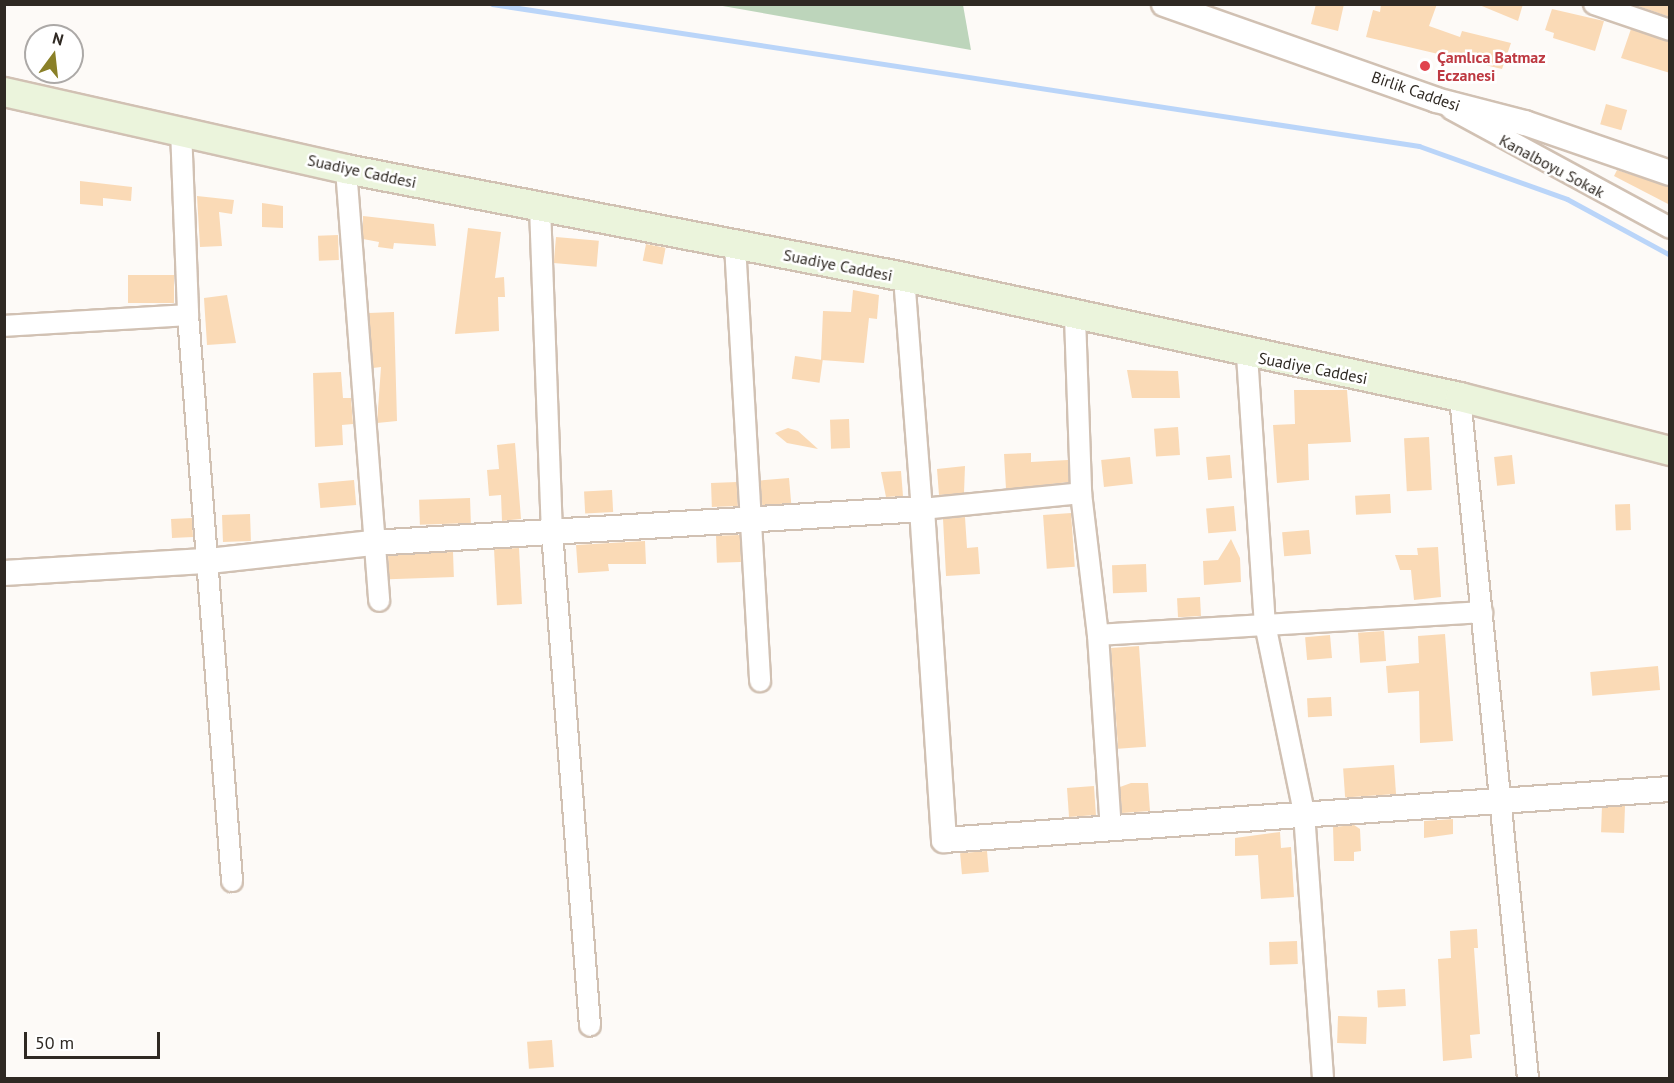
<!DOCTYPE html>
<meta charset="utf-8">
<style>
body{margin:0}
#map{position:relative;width:1674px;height:1083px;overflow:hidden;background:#fdfaf7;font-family:"PT Sans",sans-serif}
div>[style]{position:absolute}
.green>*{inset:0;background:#bdd5bb}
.stream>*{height:5px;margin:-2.5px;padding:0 2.5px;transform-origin:2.5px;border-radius:2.5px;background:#bad5f9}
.building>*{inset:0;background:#fadab6;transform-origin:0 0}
.roads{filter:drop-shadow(2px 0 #d1c1b3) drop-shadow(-2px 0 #d1c1b3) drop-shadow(0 2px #d1c1b3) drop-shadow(0 -2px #d1c1b3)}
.minor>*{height:20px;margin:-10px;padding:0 10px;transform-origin:10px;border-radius:10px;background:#fff}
.tertiary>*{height:24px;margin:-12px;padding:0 12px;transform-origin:12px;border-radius:12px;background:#fff}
.secondary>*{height:28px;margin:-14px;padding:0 14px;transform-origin:14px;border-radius:14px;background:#ebf4dc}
.dots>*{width:16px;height:16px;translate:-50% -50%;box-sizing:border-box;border:3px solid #fff;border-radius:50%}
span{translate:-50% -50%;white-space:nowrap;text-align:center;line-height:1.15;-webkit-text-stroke:5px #fff;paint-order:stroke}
.health-label{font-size:16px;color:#be3a42;font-weight:700}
.left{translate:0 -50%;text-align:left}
.street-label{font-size:16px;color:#2f2923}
.frame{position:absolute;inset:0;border:6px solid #2f2923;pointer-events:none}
.north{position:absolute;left:24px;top:24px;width:60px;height:60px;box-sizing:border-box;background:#fff;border:2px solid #aca9a7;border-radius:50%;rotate:15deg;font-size:16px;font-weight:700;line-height:24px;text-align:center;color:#2f2923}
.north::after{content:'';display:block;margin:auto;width:21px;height:27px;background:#8a8028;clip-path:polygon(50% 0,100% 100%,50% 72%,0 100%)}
.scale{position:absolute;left:24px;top:1032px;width:136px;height:27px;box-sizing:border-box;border:3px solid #2f2923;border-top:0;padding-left:8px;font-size:18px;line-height:21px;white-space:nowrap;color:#2f2923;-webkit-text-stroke:4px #fff;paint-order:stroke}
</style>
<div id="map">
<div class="green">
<i style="clip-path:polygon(717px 5px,963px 5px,971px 50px)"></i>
</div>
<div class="stream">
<i style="left:492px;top:4px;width:938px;rotate:8.71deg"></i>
<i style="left:1419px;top:146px;width:157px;rotate:19.7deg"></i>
<i style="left:1567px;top:199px;width:117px;rotate:28.5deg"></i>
</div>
<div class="building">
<i style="clip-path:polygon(1316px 4px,1344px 4px,1338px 31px,1311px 24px)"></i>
<i style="clip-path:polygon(1381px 4px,1437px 4px,1429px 26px,1460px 37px,1462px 31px,1511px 43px,1502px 69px,1366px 37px,1373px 10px,1380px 12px)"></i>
<i style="clip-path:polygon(1477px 4px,1523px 4px,1518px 21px)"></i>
<i style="clip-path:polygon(1639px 4px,1670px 4px,1670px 17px,1638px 6px)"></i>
<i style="clip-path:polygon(1552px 9px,1604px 21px,1595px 51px,1553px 38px,1554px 33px,1545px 30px)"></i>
<i style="clip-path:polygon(1631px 29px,1670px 42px,1670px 73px,1621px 58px)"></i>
<i style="left:1606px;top:104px;width:22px;height:21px;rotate:16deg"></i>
<i style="clip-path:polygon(1617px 170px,1670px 187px,1670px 205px,1614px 176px)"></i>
<i style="clip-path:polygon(80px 181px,132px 187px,131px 201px,103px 198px,103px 206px,80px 204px)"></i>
<i style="clip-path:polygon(197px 196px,234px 200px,232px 214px,219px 212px,222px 246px,200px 247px)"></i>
<i style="clip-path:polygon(262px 203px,283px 206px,283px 228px,262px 227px)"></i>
<i style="clip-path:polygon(363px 216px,434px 224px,436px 246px,394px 243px,393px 249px,378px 247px,379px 242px,363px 239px)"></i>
<i style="clip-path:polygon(468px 228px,501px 232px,495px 278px,504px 277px,505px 297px,498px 297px,499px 331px,455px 334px)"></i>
<i style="left:338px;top:235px;width:25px;height:20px;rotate:88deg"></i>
<i style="left:556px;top:237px;width:43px;height:26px;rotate:5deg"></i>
<i style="left:646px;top:244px;width:20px;height:17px;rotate:11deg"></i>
<i style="left:128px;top:275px;width:46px;height:28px"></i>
<i style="clip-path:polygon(853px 290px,879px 295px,877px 319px,869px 318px,864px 363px,821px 360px,823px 311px,851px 312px)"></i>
<i style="clip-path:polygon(227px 295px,236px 343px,207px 345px,204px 298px)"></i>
<i style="clip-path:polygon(394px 312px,397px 421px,377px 423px,381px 367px,373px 368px,369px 313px)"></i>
<i style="left:795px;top:356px;width:28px;height:23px;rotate:8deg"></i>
<i style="clip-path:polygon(1127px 370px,1178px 371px,1180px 398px,1132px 398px)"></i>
<i style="clip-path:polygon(341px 372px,343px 398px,351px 398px,353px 424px,342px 425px,343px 445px,315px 447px,313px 373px)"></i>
<i style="clip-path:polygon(1294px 390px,1347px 390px,1351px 442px,1308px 444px,1309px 480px,1277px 483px,1273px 425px,1295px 424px)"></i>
<i style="left:849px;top:419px;width:29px;height:19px;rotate:88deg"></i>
<i style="left:1178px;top:427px;width:28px;height:24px;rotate:86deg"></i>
<i style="clip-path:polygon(788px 428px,798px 431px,818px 449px,787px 443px,775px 433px)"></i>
<i style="left:1429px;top:437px;width:53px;height:25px;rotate:87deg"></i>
<i style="clip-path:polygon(515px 443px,521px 519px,502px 521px,501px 495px,489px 496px,487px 470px,499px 469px,497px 445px)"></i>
<i style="clip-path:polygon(1031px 453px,1031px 462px,1068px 460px,1069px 482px,1006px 489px,1004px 454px)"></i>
<i style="left:1230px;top:455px;width:23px;height:24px;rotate:85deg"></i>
<i style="left:1512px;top:455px;width:29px;height:18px;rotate:84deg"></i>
<i style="left:1130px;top:457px;width:27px;height:29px;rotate:84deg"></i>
<i style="clip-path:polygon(965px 466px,964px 493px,939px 495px,937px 469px)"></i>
<i style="clip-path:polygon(901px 471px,903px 496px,886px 497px,881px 472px)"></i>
<i style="left:789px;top:478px;width:25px;height:29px;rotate:85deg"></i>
<i style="left:354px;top:480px;width:25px;height:36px;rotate:85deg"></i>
<i style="left:737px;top:482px;width:24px;height:26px;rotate:88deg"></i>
<i style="left:612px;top:490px;width:22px;height:28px;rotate:87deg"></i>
<i style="left:1390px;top:494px;width:19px;height:35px;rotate:87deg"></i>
<i style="left:470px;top:498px;width:25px;height:51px;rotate:88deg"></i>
<i style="left:1630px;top:504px;width:26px;height:15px;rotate:88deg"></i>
<i style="left:1234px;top:506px;width:25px;height:28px;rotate:85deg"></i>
<i style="left:1071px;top:513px;width:54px;height:28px;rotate:86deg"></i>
<i style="left:250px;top:514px;width:27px;height:28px;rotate:88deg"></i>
<i style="clip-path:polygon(965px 517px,967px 548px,978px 547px,980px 574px,946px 576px,943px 519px)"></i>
<i style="left:192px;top:518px;width:19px;height:21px;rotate:87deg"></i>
<i style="left:1309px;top:530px;width:24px;height:27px;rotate:85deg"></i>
<i style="left:740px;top:535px;width:27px;height:24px;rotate:88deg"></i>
<i style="clip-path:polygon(1231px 539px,1240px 558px,1241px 582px,1204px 585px,1203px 561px,1218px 560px)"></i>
<i style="clip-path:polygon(645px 541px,646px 564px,608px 564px,609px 571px,578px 573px,576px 545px)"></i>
<i style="clip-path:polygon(1438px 547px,1441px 597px,1414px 600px,1411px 570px,1400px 570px,1395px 555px,1418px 555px,1417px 548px)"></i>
<i style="left:519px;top:548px;width:56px;height:25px;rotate:87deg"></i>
<i style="left:453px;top:552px;width:25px;height:65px;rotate:88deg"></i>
<i style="left:1146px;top:564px;width:28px;height:34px;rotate:88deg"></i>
<i style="left:1200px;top:597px;width:19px;height:23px;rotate:87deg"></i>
<i style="left:1384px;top:631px;width:30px;height:26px;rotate:86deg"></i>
<i style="clip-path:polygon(1445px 634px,1453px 741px,1420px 743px,1419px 691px,1388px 693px,1386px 666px,1419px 663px,1418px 636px)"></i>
<i style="left:1330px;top:635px;width:23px;height:25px;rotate:85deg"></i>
<i style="left:1139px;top:646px;width:101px;height:28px;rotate:86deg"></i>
<i style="left:1658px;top:666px;width:24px;height:68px;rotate:85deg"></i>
<i style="left:1331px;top:697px;width:19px;height:24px;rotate:87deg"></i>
<i style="left:1394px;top:765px;width:29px;height:51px;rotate:86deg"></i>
<i style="clip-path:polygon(1131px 783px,1148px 783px,1150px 811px,1122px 813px,1120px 787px)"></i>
<i style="left:1067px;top:788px;width:27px;height:29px;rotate:-4deg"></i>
<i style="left:1625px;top:806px;width:27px;height:23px;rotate:92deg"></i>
<i style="clip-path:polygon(1453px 819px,1453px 834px,1424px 838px,1424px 821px)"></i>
<i style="clip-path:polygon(1354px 825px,1360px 829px,1361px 851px,1354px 852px,1354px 861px,1334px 861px,1333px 827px)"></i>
<i style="clip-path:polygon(1280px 832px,1281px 848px,1291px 847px,1294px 897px,1261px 899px,1258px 855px,1235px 856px,1235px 838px)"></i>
<i style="left:987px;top:851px;width:21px;height:27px;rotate:85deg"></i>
<i style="clip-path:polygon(1477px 929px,1478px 948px,1474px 948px,1480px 1034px,1470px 1035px,1472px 1058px,1443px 1061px,1438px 959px,1451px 958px,1450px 931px)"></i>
<i style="left:1297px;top:941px;width:23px;height:28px;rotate:88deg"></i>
<i style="left:1405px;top:989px;width:17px;height:28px;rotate:87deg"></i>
<i style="left:1367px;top:1017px;width:27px;height:29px;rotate:92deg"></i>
<i style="left:552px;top:1040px;width:27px;height:25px;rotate:86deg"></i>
</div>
<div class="roads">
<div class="minor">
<i style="left:1594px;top:4px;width:80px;rotate:18.9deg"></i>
<i style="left:1451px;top:109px;width:249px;rotate:28.5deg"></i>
<i style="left:181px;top:129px;width:186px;rotate:87.8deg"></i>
<i style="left:188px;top:315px;width:568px;rotate:85.55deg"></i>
<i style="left:346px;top:169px;width:433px;rotate:85.6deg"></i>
<i style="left:540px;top:207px;width:325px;rotate:87.9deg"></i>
<i style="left:552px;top:532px;width:495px;rotate:85.6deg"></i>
<i style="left:735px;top:245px;width:437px;rotate:86.7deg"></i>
<i style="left:904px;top:277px;width:233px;rotate:85.6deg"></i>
<i style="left:922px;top:509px;width:160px;rotate:-5.7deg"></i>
<i style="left:1075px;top:317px;width:176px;rotate:88deg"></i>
<i style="left:1081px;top:493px;width:143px;rotate:83.2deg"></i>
<i style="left:1098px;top:635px;width:194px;rotate:86.2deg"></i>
<i style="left:4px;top:326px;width:184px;rotate:-3.4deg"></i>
<i style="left:1247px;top:355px;width:270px;rotate:86.2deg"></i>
<i style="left:1265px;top:624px;width:193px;rotate:78.3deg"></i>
<i style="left:1304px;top:813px;width:266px;rotate:85.9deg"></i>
<i style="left:1460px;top:397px;width:684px;rotate:84.3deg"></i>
<i style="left:1098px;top:635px;width:385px;rotate:-3.4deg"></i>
</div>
<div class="tertiary">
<i style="left:1164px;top:4px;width:288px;rotate:19.4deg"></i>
<i style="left:1436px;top:100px;width:92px;rotate:14.5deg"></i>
<i style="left:1525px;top:123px;width:153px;rotate:19deg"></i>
<i style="left:4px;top:573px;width:205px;rotate:-3.4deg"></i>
<i style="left:209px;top:561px;width:164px;rotate:-6.3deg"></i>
<i style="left:372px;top:543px;width:551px;rotate:-3.54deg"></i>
<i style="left:922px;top:509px;width:332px;rotate:86.2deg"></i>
<i style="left:944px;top:840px;width:728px;rotate:-4.02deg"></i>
</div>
<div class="secondary">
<i style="left:4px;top:92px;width:351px;rotate:12.7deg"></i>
<i style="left:346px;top:169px;width:568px;rotate:10.95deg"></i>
<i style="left:904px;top:277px;width:569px;rotate:12.18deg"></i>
<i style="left:1460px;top:397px;width:217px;rotate:14.4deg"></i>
</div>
</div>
<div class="dots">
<i style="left:1425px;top:66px;background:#e0444e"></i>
</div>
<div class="health-label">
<span class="left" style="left:1437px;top:66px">Çamlıca Batmaz<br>Eczanesi</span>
</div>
<div class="street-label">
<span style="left:1416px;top:91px;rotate:19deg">Birlik Caddesi</span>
<span style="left:1552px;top:166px;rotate:28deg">Kanalboyu Sokak</span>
<span style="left:362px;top:171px;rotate:12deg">Suadiye Caddesi</span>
<span style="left:838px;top:265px;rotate:11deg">Suadiye Caddesi</span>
<span style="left:1313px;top:368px;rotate:11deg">Suadiye Caddesi</span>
</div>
<div class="frame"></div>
<div class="north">N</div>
<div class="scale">50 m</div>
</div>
